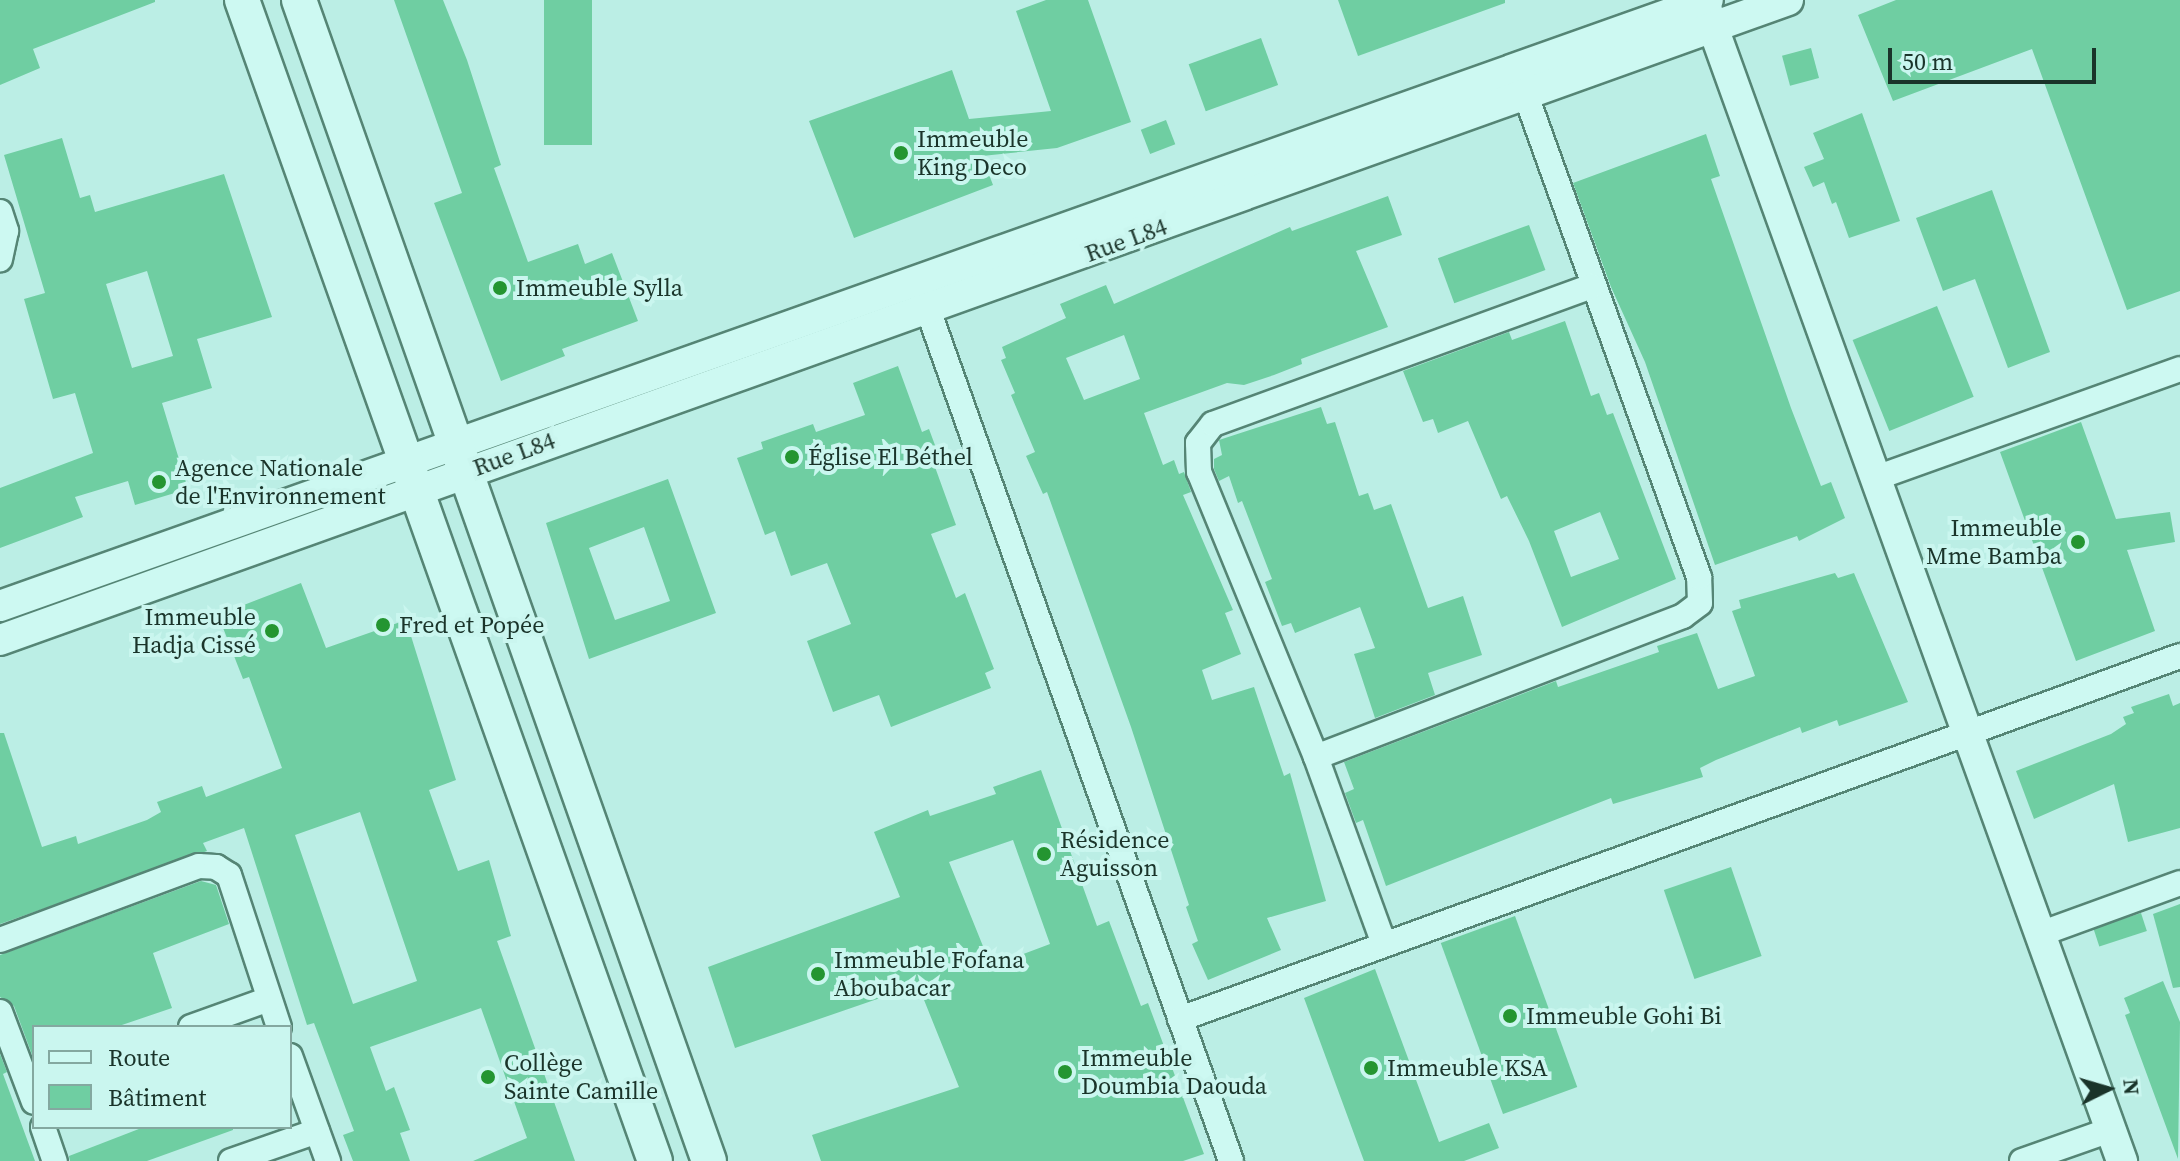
<!DOCTYPE html>
<meta charset="utf-8">
<style>
body{margin:0}
#map{position:relative;width:2180px;height:1161px;overflow:hidden;background:#bbeee5;font-family:"Source Serif 4",serif}
div>[style]{position:absolute}
.building>*{inset:0;background:#6fcea2;transform-origin:0 0}
.roads{filter:drop-shadow(2px 0 #558575) drop-shadow(-2px 0 #558575) drop-shadow(0 2px #558575) drop-shadow(0 -2px #558575)}
.minor>*{height:24px;margin:-12px;padding:0 12px;transform-origin:12px;border-radius:12px;background:#cdf9f2}
.tertiary>*{height:30px;margin:-15px;padding:0 15px;transform-origin:15px;border-radius:15px;background:#cdf9f2}
.secondary>*{height:34px;margin:-17px;padding:0 17px;transform-origin:17px;border-radius:17px;background:#cdf9f2}
.dots>*{width:22px;height:22px;translate:-50% -50%;box-sizing:border-box;border:4px solid #caf6ef;border-radius:50%}
span{translate:-50% -50%;white-space:nowrap;text-align:center;line-height:1.15;-webkit-text-stroke:8px #caf6ef;paint-order:stroke}
.poi-label{font-size:24px;color:#1a342a}
.left{translate:0 -50%;text-align:left}
.right{translate:-100% -50%;text-align:right}
.street-label{font-size:24px;color:#1a342a}
.legend{position:absolute;left:32px;top:1025px;width:260px;height:104px;box-sizing:border-box;background:#caf6ef;border:2px solid #84a8a0;margin:0;padding:10px 14px;list-style:none;font-size:24px;color:#1a342a}
.legend li{display:flex;align-items:center;gap:16px;height:40px}
.legend b{width:40px;border:2px solid #84a8a0}
.north{position:absolute;left:2068px;top:1049px;width:80px;height:80px;-webkit-text-stroke:6px #caf6ef;paint-order:stroke;rotate:85deg;font-size:22px;font-weight:700;line-height:32px;text-align:center;color:#1a342a}
.north::after{content:'';display:block;margin:auto;width:28px;height:36px;background:#1a342a;clip-path:polygon(50% 0,100% 100%,50% 72%,0 100%)}
.scale{position:absolute;left:1888px;top:48px;width:208px;height:36px;box-sizing:border-box;border:4px solid #1a342a;border-top:0;padding-left:10px;font-size:24px;line-height:28px;white-space:nowrap;color:#1a342a;-webkit-text-stroke:6px #caf6ef;paint-order:stroke}
</style>
<div id="map">
<div class="building">
<i style="clip-path:polygon(0 0,155px 0,155px 2px,33px 49px,40px 68px,0 85px)"></i>
<i style="clip-path:polygon(394px 0,443px 0,467px 60px,501px 165px,494px 168px,528px 262px,578px 244px,585px 264px,612px 253px,638px 321px,562px 349px,565px 356px,501px 381px,434px 203px,462px 193px)"></i>
<i style="left:544px;top:0;width:48px;height:145px"></i>
<i style="clip-path:polygon(1046px 0,1088px 0,1131px 122px,1057px 148px,982px 156px,993px 185px,854px 238px,809px 121px,952px 70px,969px 119px,1051px 111px,1016px 11px)"></i>
<i style="clip-path:polygon(1338px 0,1505px 0,1505px 3px,1358px 56px)"></i>
<i style="clip-path:polygon(1896px 0,2180px 0,2180px 291px,2127px 310px,2032px 49px,1893px 101px,1858px 15px)"></i>
<i style="left:1261px;top:38px;width:50px;height:77px;rotate:70deg"></i>
<i style="left:1811px;top:48px;width:31px;height:30px;rotate:75deg"></i>
<i style="clip-path:polygon(1862px 113px,1900px 221px,1849px 238px,1836px 202px,1832px 204px,1824px 182px,1813px 187px,1804px 167px,1824px 159px,1813px 133px)"></i>
<i style="left:1166px;top:120px;width:26px;height:27px;rotate:69deg"></i>
<i style="clip-path:polygon(1706px 134px,1720px 176px,1711px 179px,1791px 408px,1821px 486px,1831px 482px,1845px 518px,1799px 541px,1797px 536px,1715px 565px,1645px 362px,1611px 287px,1573px 183px)"></i>
<i style="clip-path:polygon(evenodd,62px 138px,80px 198px,90px 195px,95px 212px,224px 174px,272px 317px,197px 339px,212px 388px,162px 403px,188px 489px,135px 505px,128px 481px,75px 497px,83px 517px,0 548px,0 488px,93px 453px,75px 393px,53px 399px,24px 299px,45px 293px,4px 155px,62px 138px,147px 271px,173px 356px,132px 368px,106px 284px,147px 271px)"></i>
<i style="clip-path:polygon(1992px 190px,2050px 352px,2008px 368px,1975px 279px,1943px 291px,1916px 218px)"></i>
<i style="clip-path:polygon(evenodd,1388px 196px,1402px 235px,1356px 251px,1388px 327px,1301px 359px,1302px 364px,1274px 375px,1244px 385px,1227px 383px,1144px 413px,1163px 465px,1174px 460px,1179px 474px,1184px 472px,1191px 492px,1183px 495px,1233px 610px,1225px 613px,1241px 654px,1202px 670px,1212px 700px,1254px 687px,1284px 776px,1290px 773px,1326px 901px,1267px 918px,1281px 950px,1208px 980px,1192px 944px,1198px 941px,1186px 907px,1189px 905px,1131px 727px,1047px 492px,1043px 494px,1026px 456px,1035px 452px,1011px 395px,1015px 393px,1001px 360px,1006px 358px,1002px 347px,1066px 318px,1060px 304px,1106px 285px,1114px 304px,1290px 227px,1292px 231px,1388px 196px,1124px 335px,1140px 379px,1084px 400px,1066px 358px,1124px 335px)"></i>
<i style="left:1529px;top:225px;width:48px;height:97px;rotate:70deg"></i>
<i style="left:1937px;top:306px;width:98px;height:91px;rotate:68deg"></i>
<i style="clip-path:polygon(evenodd,1565px 321px,1591px 396px,1599px 393px,1607px 415px,1613px 413px,1676px 579px,1562px 627px,1529px 541px,1507px 496px,1501px 499px,1468px 421px,1438px 433px,1433px 419px,1423px 422px,1403px 371px,1509px 332px,1512px 340px,1565px 321px,1600px 512px,1619px 559px,1571px 577px,1554px 531px,1600px 512px)"></i>
<i style="clip-path:polygon(898px 366px,922px 432px,929px 429px,942px 464px,935px 467px,956px 525px,931px 534px,956px 598px,965px 593px,994px 669px,985px 673px,991px 688px,891px 727px,879px 695px,833px 712px,807px 641px,851px 624px,827px 563px,791px 576px,775px 531px,765px 535px,737px 458px,763px 449px,761px 442px,813px 424px,816px 432px,865px 415px,853px 383px)"></i>
<i style="clip-path:polygon(1321px 407px,1327px 424px,1335px 422px,1359px 496px,1368px 493px,1374px 510px,1391px 504px,1428px 608px,1463px 596px,1482px 655px,1428px 673px,1435px 695px,1375px 718px,1354px 654px,1375px 648px,1360px 607px,1295px 633px,1291px 623px,1282px 626px,1265px 582px,1272px 579px,1242px 501px,1238px 503px,1229px 476px,1219px 481px,1214px 469px,1214px 459px,1222px 455px,1219px 440px)"></i>
<i style="clip-path:polygon(2081px 422px,2116px 519px,2170px 512px,2175px 542px,2127px 550px,2155px 631px,2076px 661px,2000px 452px)"></i>
<i style="clip-path:polygon(evenodd,668px 479px,716px 613px,589px 659px,546px 523px,668px 479px,644px 527px,670px 601px,615px 620px,589px 548px,644px 527px)"></i>
<i style="clip-path:polygon(1835px 573px,1838px 578px,1854px 573px,1908px 702px,1839px 726px,1837px 720px,1802px 733px,1800px 727px,1716px 760px,1700px 768px,1703px 777px,1613px 804px,1611px 798px,1386px 886px,1363px 820px,1356px 823px,1345px 793px,1354px 789px,1344px 762px,1556px 681px,1558px 687px,1659px 652px,1657px 646px,1697px 633px,1718px 689px,1755px 676px,1732px 611px,1741px 608px,1739px 600px)"></i>
<i style="clip-path:polygon(evenodd,301px 583px,326px 648px,406px 620px,456px 780px,429px 790px,458px 871px,489px 860px,511px 936px,497px 941px,575px 1161px,473px 1161px,527px 1138px,481px 1008px,370px 1047px,386px 1091px,394px 1087px,410px 1130px,400px 1133px,410px 1161px,353px 1161px,343px 1135px,354px 1131px,314px 1023px,307px 1025px,244px 828px,203px 843px,207px 851px,0 924px,0 733px,4px 733px,42px 847px,76px 836px,78px 844px,147px 820px,161px 812px,157px 802px,202px 786px,206px 797px,282px 768px,249px 677px,243px 679px,218px 615px,301px 583px,360px 812px,417px 981px,353px 1004px,295px 835px,360px 812px)"></i>
<i style="clip-path:polygon(2169px 694px,2173px 706px,2180px 703px,2180px 828px,2128px 842px,2114px 784px,2034px 819px,2016px 771px,2111px 734px,2126px 724px,2123px 717px,2134px 713px,2131px 707px)"></i>
<i style="clip-path:polygon(evenodd,1041px 770px,1097px 926px,1109px 921px,1141px 1006px,1148px 1003px,1204px 1154px,1183px 1161px,821px 1161px,812px 1135px,959px 1087px,918px 985px,735px 1048px,708px 967px,900px 897px,874px 832px,928px 810px,930px 816px,996px 794px,993px 787px,1041px 770px,1013px 840px,1050px 944px,991px 966px,949px 862px,1013px 840px)"></i>
<i style="left:1731px;top:867px;width:94px;height:71px;rotate:71deg"></i>
<i style="clip-path:polygon(201px 881px,216px 885px,229px 924px,153px 953px,172px 1008px,116px 1027px,34px 1027px,34px 1060px,14px 1006px,0 997px,0 955px)"></i>
<i style="clip-path:polygon(2180px 904px,2180px 987px,2173px 988px,2153px 914px)"></i>
<i style="left:2141px;top:913px;width:19px;height:50px;rotate:72deg"></i>
<i style="left:1515px;top:916px;width:182px;height:79px;rotate:70deg"></i>
<i style="clip-path:polygon(1375px 969px,1439px 1142px,1489px 1123px,1499px 1148px,1464px 1161px,1364px 1161px,1304px 998px)"></i>
<i style="clip-path:polygon(2163px 981px,2180px 1022px,2178px 1159px,2125px 1015px,2130px 1013px,2124px 998px)"></i>
<i style="clip-path:polygon(0 1054px,7px 1072px,3px 1074px,35px 1161px,0 1161px)"></i>
<i style="clip-path:polygon(144px 1127px,233px 1127px,233px 1130px,147px 1161px,70px 1161px,69px 1156px)"></i>
</div>
<div class="roads">
<div class="minor">
<i style="left:0;top:212px;width:20px;rotate:72deg"></i>
<i style="left:6px;top:231px;width:29px;rotate:102deg"></i>
<i style="left:922px;top:293px;width:921px;rotate:70.4deg"></i>
<i style="left:1876px;top:478px;width:323px;rotate:-19.7deg"></i>
<i style="left:1316px;top:757px;width:393px;rotate:-21deg"></i>
<i style="left:1683px;top:616px;width:21px;rotate:-37deg"></i>
<i style="left:1700px;top:603px;width:26px;rotate:-92deg"></i>
<i style="left:1699px;top:577px;width:529px;rotate:-109.77deg"></i>
<i style="left:2040px;top:934px;width:149px;rotate:-20deg"></i>
<i style="left:0;top:940px;width:212px;rotate:-20.4deg"></i>
<i style="left:199px;top:866px;width:17px;rotate:3deg"></i>
<i style="left:216px;top:867px;width:15px;rotate:32deg"></i>
<i style="left:229px;top:875px;width:160px;rotate:71.8deg"></i>
<i style="left:1384px;top:944px;width:199px;rotate:-110deg"></i>
<i style="left:1316px;top:757px;width:308px;rotate:-112.3deg"></i>
<i style="left:1199px;top:472px;width:29px;rotate:-92deg"></i>
<i style="left:1198px;top:443px;width:24px;rotate:-52deg"></i>
<i style="left:1213px;top:424px;width:403px;rotate:-20deg"></i>
<i style="left:0;top:1012px;width:96px;rotate:69.3deg"></i>
<i style="left:1180px;top:1019px;width:1064px;rotate:-19.95deg"></i>
<i style="left:191px;top:1027px;width:83px;rotate:-19.7deg"></i>
<i style="left:290px;top:1056px;width:112px;rotate:70.1deg"></i>
<i style="left:43px;top:1127px;width:36px;rotate:71deg"></i>
<i style="left:231px;top:1161px;width:91px;rotate:-19.2deg"></i>
<i style="left:2022px;top:1161px;width:93px;rotate:-19.4deg"></i>
</div>
<div class="tertiary">
<i style="left:1706px;top:8px;width:1226px;rotate:70.16deg"></i>
<i style="left:0;top:606px;width:1812px;rotate:-19.53deg"></i>
<i style="left:0;top:640px;width:1899px;rotate:-19.69deg"></i>
</div>
<div class="secondary">
<i style="left:242px;top:0;width:1232px;rotate:70.42deg"></i>
<i style="left:299px;top:0;width:1231px;rotate:70.55deg"></i>
</div>
</div>
<div class="dots">
<i style="left:901px;top:153px;background:#249531"></i>
<i style="left:500px;top:288px;background:#249531"></i>
<i style="left:792px;top:457px;background:#249531"></i>
<i style="left:159px;top:482px;background:#249531"></i>
<i style="left:2078px;top:542px;background:#249531"></i>
<i style="left:383px;top:625px;background:#249531"></i>
<i style="left:272px;top:631px;background:#249531"></i>
<i style="left:1044px;top:854px;background:#249531"></i>
<i style="left:818px;top:974px;background:#249531"></i>
<i style="left:1510px;top:1016px;background:#249531"></i>
<i style="left:1371px;top:1068px;background:#249531"></i>
<i style="left:1065px;top:1072px;background:#249531"></i>
<i style="left:488px;top:1077px;background:#249531"></i>
</div>
<div class="poi-label">
<span class="left" style="left:917px;top:153px">Immeuble<br>King Deco</span>
<span class="left" style="left:516px;top:288px">Immeuble Sylla</span>
<span class="left" style="left:808px;top:457px">Église El Béthel</span>
<span class="left" style="left:175px;top:482px">Agence Nationale<br>de l'Environnement</span>
<span class="right" style="left:2062px;top:542px">Immeuble<br>Mme Bamba</span>
<span class="right" style="left:256px;top:631px">Immeuble<br>Hadja Cissé</span>
<span class="left" style="left:399px;top:625px">Fred et Popée</span>
<span class="left" style="left:1060px;top:854px">Résidence<br>Aguisson</span>
<span class="left" style="left:834px;top:974px">Immeuble Fofana<br>Aboubacar</span>
<span class="left" style="left:1526px;top:1016px">Immeuble Gohi Bi</span>
<span class="left" style="left:1081px;top:1072px">Immeuble<br>Doumbia Daouda</span>
<span class="left" style="left:504px;top:1077px">Collège<br>Sainte Camille</span>
<span class="left" style="left:1387px;top:1068px">Immeuble KSA</span>
</div>
<div class="street-label">
<span style="left:1126px;top:240px;rotate:-20deg">Rue L84</span>
<span style="left:514px;top:454px;rotate:-20deg">Rue L84</span>
</div>
<ul class="legend">
<li><b style="height:10px;background:#cdf9f2"></b>Route</li>
<li><b style="height:22px;background:#6fcea2"></b>Bâtiment</li>
</ul>
<div class="north">N</div>
<div class="scale">50 m</div>
</div>
